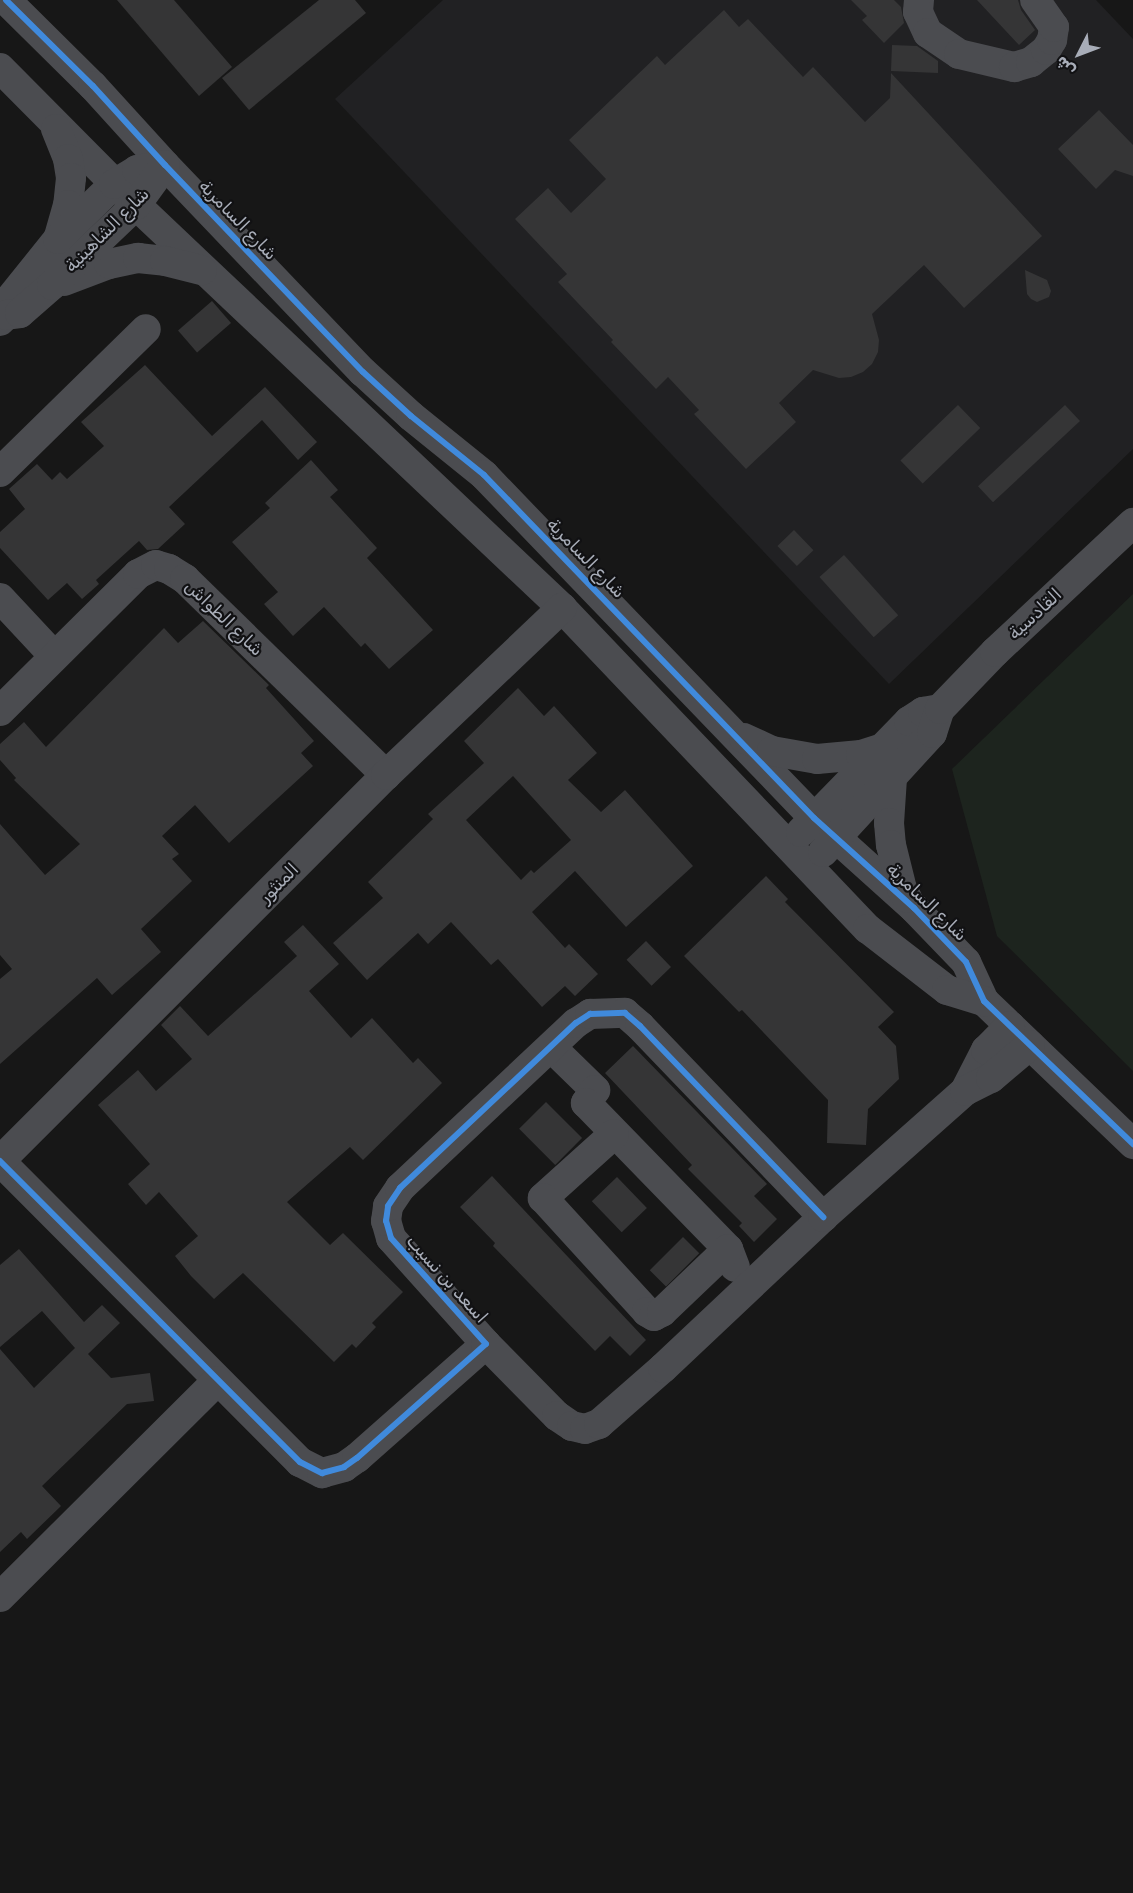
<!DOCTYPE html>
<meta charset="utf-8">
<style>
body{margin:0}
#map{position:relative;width:1133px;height:1893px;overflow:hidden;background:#171717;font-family:Rubik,Cairo,sans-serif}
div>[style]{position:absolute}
.built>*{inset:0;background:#212123}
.green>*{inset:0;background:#1d241e}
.building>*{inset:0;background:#353536;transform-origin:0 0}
.minor>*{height:30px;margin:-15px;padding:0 15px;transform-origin:15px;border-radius:15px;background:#4b4c50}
.cycleway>*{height:6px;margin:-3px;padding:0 3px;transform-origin:3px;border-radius:3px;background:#408adc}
span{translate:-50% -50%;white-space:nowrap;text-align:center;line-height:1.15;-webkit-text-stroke:4.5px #111113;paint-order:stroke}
.street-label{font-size:18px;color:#a8adb8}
.north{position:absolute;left:1049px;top:24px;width:60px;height:60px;-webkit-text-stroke:4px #111113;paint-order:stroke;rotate:228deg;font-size:16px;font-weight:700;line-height:24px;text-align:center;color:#a8adb8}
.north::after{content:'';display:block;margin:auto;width:21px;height:27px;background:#a8adb8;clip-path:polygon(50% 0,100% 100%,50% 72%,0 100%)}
</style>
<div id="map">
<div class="built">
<i style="clip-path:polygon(443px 0,1096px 0,1133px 39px,1133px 449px,889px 684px,335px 99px)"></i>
</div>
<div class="green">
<i style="clip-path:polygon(1133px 594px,1133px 1071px,997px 936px,952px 769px)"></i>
</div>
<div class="building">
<i style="clip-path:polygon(117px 0,174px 0,232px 67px,199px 96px)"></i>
<i style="clip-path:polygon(319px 0,355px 0,366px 13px,249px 110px,222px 78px)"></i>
<i style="clip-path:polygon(851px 0,894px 0,901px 7px,904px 23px,884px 43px,862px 20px,867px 16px)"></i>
<i style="clip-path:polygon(977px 0,1018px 0,1021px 10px,1035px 30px,1019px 45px)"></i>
<i style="clip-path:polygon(724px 10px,739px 27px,748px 19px,803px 77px,813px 67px,865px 122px,890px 98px,891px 73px,1042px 236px,964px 308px,924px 265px,872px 314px,879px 340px,878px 352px,872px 364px,863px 372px,851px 377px,839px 378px,813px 370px,779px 403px,796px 422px,746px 469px,694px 414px,699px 410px,668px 377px,656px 389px,611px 342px,613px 340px,558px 282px,567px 274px,515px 219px,548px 188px,571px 213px,606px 179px,569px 140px,657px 56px,665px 65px)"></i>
<i style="clip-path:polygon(892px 45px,917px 46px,938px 61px,938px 73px,891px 71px)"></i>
<i style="clip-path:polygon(1099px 110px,1133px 145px,1133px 176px,1115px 170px,1096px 189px,1058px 149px)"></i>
<i style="clip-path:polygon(1025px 270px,1047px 280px,1051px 291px,1049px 297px,1037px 302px,1031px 299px,1027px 294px)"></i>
<i style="left:212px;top:301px;width:29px;height:45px;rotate:49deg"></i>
<i style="clip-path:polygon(145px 365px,212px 436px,265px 387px,317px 442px,298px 460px,262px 420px,169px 507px,185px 524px,158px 549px,147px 550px,139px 541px,96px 580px,99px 584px,82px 599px,67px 583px,48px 600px,0 548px,0 532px,25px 509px,9px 489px,37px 464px,52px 480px,60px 472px,67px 479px,104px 446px,81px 422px)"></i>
<i style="left:958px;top:405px;width:32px;height:80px;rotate:46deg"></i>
<i style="left:1065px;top:405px;width:22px;height:119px;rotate:47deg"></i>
<i style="clip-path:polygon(311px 460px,338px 490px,330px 497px,377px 548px,367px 558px,433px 630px,389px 669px,365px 643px,361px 647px,324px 607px,293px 636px,264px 604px,278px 592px,232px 542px,270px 508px,265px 503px)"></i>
<i style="left:794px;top:530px;width:28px;height:23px;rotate:46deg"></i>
<i style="left:844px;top:555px;width:81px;height:33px;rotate:48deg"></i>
<i style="clip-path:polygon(203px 621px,269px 685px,266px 688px,314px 741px,301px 753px,313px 766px,229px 843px,195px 805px,162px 836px,179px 854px,172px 859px,192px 881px,141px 929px,161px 952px,112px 995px,97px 978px,0 1064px,0 979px,12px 969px,0 955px,0 824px,45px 875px,80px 844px,14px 780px,16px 778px,0 760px,0 744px,24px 722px,46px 747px,164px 628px,178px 643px)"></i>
<i style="clip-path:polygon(evenodd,518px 688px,544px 716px,554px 706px,597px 753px,568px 780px,601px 812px,625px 790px,693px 866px,626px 927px,575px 871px,532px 912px,565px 948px,569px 944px,598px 974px,575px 996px,565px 986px,542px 1007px,498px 959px,491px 965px,451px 922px,428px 944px,418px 933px,367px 980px,333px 943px,383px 898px,368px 882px,433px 819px,428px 814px,484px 763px,464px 741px,518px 688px,513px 776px,571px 840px,534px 873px,531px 870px,521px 880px,466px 820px,513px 776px)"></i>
<i style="clip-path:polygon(766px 876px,788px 899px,785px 902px,894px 1012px,878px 1027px,896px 1046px,899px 1079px,868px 1109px,866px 1145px,827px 1143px,828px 1100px,742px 1010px,739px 1012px,684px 956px)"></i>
<i style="clip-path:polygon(303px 925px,339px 964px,309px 991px,351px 1038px,372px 1018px,413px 1063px,418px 1058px,442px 1083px,363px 1160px,350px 1147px,287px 1202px,330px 1245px,343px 1233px,403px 1292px,372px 1323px,376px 1327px,356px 1348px,352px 1344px,334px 1362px,243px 1273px,214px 1299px,191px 1276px,175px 1256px,198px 1236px,159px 1192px,146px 1205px,128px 1184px,150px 1164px,98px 1105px,138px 1070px,156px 1091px,192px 1059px,161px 1025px,180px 1006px,208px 1036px,297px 956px,284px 942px)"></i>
<i style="left:646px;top:941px;width:36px;height:27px;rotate:46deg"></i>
<i style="clip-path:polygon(633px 1046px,767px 1184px,754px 1196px,777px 1219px,754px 1242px,739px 1226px,742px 1223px,688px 1169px,692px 1165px,605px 1073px)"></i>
<i style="left:546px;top:1102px;width:51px;height:38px;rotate:45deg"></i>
<i style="clip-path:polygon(492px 1176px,646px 1340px,630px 1356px,610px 1336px,595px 1351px,493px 1246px,495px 1243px,460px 1207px)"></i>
<i style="left:617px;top:1177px;width:43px;height:35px;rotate:46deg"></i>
<i style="left:683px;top:1237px;width:23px;height:47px;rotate:45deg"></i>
<i style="clip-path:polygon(19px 1249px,84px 1322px,102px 1305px,120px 1323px,88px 1354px,111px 1378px,150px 1373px,154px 1401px,127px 1404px,42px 1486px,61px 1506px,27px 1539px,21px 1532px,0 1552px,0 1349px,34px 1388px,75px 1348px,42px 1311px,0 1347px,0 1265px)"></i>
</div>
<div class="minor">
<i style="left:6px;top:0;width:122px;rotate:44.7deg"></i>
<i style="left:93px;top:86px;width:107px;rotate:47.7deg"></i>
<i style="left:165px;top:165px;width:286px;rotate:46.3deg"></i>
<i style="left:363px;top:372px;width:65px;rotate:42.5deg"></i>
<i style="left:411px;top:416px;width:94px;rotate:38.9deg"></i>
<i style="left:484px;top:475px;width:476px;rotate:46.1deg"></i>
<i style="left:814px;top:818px;width:135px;rotate:42deg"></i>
<i style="left:914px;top:908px;width:75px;rotate:46.1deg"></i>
<i style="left:966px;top:962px;width:43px;rotate:65.2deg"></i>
<i style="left:984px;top:1001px;width:207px;rotate:43.8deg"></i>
<i style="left:919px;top:0;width:12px;rotate:95deg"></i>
<i style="left:918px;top:12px;width:23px;rotate:65deg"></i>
<i style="left:928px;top:33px;width:37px;rotate:34deg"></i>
<i style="left:959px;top:54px;width:57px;rotate:13.3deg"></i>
<i style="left:1014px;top:67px;width:18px;rotate:-16deg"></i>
<i style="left:1031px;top:62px;width:19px;rotate:-39deg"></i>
<i style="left:1046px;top:50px;width:12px;rotate:-59deg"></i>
<i style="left:1052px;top:40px;width:13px;rotate:-81deg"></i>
<i style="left:1054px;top:27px;width:33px;rotate:-125deg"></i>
<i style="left:0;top:68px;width:193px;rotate:45.2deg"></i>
<i style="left:136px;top:205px;width:586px;rotate:43.41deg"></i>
<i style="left:562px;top:608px;width:443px;rotate:46.4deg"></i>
<i style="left:868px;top:929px;width:100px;rotate:37.7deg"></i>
<i style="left:947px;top:990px;width:39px;rotate:17deg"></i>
<i style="left:56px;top:129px;width:32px;rotate:68deg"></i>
<i style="left:68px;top:159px;width:19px;rotate:81deg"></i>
<i style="left:71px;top:178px;width:27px;rotate:96deg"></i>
<i style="left:68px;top:205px;width:32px;rotate:106deg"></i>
<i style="left:64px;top:281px;width:48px;rotate:-20.7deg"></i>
<i style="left:109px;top:264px;width:30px;rotate:-12deg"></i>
<i style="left:138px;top:258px;width:27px;rotate:6deg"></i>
<i style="left:165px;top:261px;width:38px;rotate:14deg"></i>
<i style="left:6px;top:315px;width:15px;rotate:-79deg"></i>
<i style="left:9px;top:300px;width:78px;rotate:-51.2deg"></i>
<i style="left:58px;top:239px;width:78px;rotate:-44.5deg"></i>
<i style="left:114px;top:184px;width:27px;rotate:-31deg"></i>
<i style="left:137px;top:170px;width:28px;rotate:-10deg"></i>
<i style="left:0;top:321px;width:8px;rotate:-45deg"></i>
<i style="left:6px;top:315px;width:14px;rotate:-8deg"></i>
<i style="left:20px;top:313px;width:43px;rotate:-41.2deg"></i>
<i style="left:52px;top:285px;width:116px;rotate:-43.6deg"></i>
<i style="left:136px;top:205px;width:49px;rotate:-54.1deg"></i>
<i style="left:0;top:472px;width:204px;rotate:-44.4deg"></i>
<i style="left:0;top:598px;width:79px;rotate:47deg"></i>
<i style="left:0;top:711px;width:194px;rotate:-44.8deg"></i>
<i style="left:138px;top:574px;width:20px;rotate:-27deg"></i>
<i style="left:156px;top:565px;width:14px;rotate:17deg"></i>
<i style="left:169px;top:569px;width:19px;rotate:32deg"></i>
<i style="left:185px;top:579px;width:281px;rotate:44.3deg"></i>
<i style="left:744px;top:738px;width:31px;rotate:25deg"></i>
<i style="left:772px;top:751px;width:46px;rotate:10.1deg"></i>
<i style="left:817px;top:759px;width:44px;rotate:-5.2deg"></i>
<i style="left:861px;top:755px;width:23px;rotate:-18deg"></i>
<i style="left:892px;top:778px;width:45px;rotate:93.8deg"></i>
<i style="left:889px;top:823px;width:22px;rotate:85deg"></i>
<i style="left:891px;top:845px;width:45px;rotate:76deg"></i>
<i style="left:902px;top:889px;width:10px;rotate:61deg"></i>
<i style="left:801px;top:832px;width:155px;rotate:-45.8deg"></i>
<i style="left:909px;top:721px;width:17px;rotate:-33deg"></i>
<i style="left:923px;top:712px;width:17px;rotate:-10deg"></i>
<i style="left:823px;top:852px;width:161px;rotate:-47.5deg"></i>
<i style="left:932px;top:733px;width:25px;rotate:-72deg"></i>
<i style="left:940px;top:709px;width:79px;rotate:-46deg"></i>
<i style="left:995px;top:652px;width:189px;rotate:-43.1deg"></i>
<i style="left:551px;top:1047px;width:62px;rotate:44.3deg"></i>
<i style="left:595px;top:1090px;width:16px;rotate:125deg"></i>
<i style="left:586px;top:1103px;width:204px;rotate:45.8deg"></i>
<i style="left:728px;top:1249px;width:19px;rotate:69deg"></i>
<i style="left:965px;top:1091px;width:46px;rotate:-62.9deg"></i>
<i style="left:986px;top:1050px;width:34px;rotate:-45deg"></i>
<i style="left:614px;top:1134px;width:96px;rotate:138deg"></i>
<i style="left:543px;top:1198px;width:154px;rotate:47.6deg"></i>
<i style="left:647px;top:1312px;width:8px;rotate:30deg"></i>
<i style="left:654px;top:1316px;width:9px;rotate:-27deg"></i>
<i style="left:662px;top:1312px;width:91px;rotate:-43.7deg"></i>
<i style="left:0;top:1161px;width:425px;rotate:45.1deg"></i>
<i style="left:300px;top:1462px;width:25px;rotate:27deg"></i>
<i style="left:322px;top:1473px;width:23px;rotate:-15deg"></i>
<i style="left:344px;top:1467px;width:16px;rotate:-35deg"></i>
<i style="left:357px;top:1458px;width:172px;rotate:-41.5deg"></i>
<i style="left:486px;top:1344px;width:142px;rotate:-131.9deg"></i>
<i style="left:391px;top:1238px;width:18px;rotate:-106deg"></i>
<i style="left:386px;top:1221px;width:15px;rotate:-82deg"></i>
<i style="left:388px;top:1206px;width:22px;rotate:-56deg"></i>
<i style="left:400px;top:1188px;width:241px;rotate:-43.2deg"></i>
<i style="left:576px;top:1023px;width:17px;rotate:-33deg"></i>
<i style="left:590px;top:1014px;width:35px;rotate:-2deg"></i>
<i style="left:625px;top:1013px;width:20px;rotate:41deg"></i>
<i style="left:640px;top:1026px;width:265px;rotate:46.2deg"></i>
<i style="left:0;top:1161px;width:546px;rotate:-45deg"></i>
<i style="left:386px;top:775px;width:243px;rotate:-43.5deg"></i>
<i style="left:486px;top:1344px;width:101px;rotate:45.4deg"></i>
<i style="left:557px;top:1416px;width:18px;rotate:34deg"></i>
<i style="left:572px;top:1426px;width:13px;rotate:13deg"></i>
<i style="left:585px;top:1429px;width:15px;rotate:-20deg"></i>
<i style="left:599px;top:1424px;width:85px;rotate:-41.2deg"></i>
<i style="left:663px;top:1368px;width:220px;rotate:-43.3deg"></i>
<i style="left:823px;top:1217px;width:190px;rotate:-41.6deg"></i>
<i style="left:965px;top:1091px;width:29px;rotate:-27deg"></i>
<i style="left:991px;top:1078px;width:51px;rotate:-40.2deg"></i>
<i style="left:0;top:1597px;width:306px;rotate:-44.9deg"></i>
</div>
<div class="cycleway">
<i style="left:6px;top:0;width:122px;rotate:44.7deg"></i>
<i style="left:93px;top:86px;width:107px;rotate:47.7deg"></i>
<i style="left:165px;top:165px;width:286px;rotate:46.3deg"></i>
<i style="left:363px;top:372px;width:65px;rotate:42.5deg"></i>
<i style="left:411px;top:416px;width:94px;rotate:38.9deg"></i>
<i style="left:484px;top:475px;width:476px;rotate:46.1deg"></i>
<i style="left:814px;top:818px;width:135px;rotate:42deg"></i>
<i style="left:914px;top:908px;width:75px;rotate:46.1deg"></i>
<i style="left:966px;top:962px;width:43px;rotate:65.2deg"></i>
<i style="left:984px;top:1001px;width:207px;rotate:43.8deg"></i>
<i style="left:0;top:1161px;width:425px;rotate:45.1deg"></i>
<i style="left:300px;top:1462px;width:25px;rotate:27deg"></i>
<i style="left:322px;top:1473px;width:23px;rotate:-15deg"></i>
<i style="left:344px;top:1467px;width:16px;rotate:-35deg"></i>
<i style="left:357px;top:1458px;width:172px;rotate:-41.5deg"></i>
<i style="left:486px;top:1344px;width:142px;rotate:-131.9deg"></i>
<i style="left:391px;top:1238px;width:18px;rotate:-106deg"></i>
<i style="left:386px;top:1221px;width:15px;rotate:-82deg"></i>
<i style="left:388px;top:1206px;width:22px;rotate:-56deg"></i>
<i style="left:400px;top:1188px;width:241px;rotate:-43.2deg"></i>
<i style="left:576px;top:1023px;width:17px;rotate:-33deg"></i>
<i style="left:590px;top:1014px;width:35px;rotate:-2deg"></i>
<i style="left:625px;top:1013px;width:20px;rotate:41deg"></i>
<i style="left:640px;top:1026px;width:265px;rotate:46.2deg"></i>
</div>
<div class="street-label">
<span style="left:238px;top:220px;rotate:46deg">شارع السامرية</span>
<span style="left:107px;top:230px;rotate:-45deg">شارع الشاهينية</span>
<span style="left:586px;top:558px;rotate:46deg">شارع السامرية</span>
<span style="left:1035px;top:614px;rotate:-43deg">القادسية</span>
<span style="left:224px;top:618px;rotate:44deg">شارع الطواش</span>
<span style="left:279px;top:883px;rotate:-45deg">المنثور</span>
<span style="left:927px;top:902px;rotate:44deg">شارع السامرية</span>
<span style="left:447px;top:1279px;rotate:48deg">اسعد بن نسيب</span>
</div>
<div class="north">ش</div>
</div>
